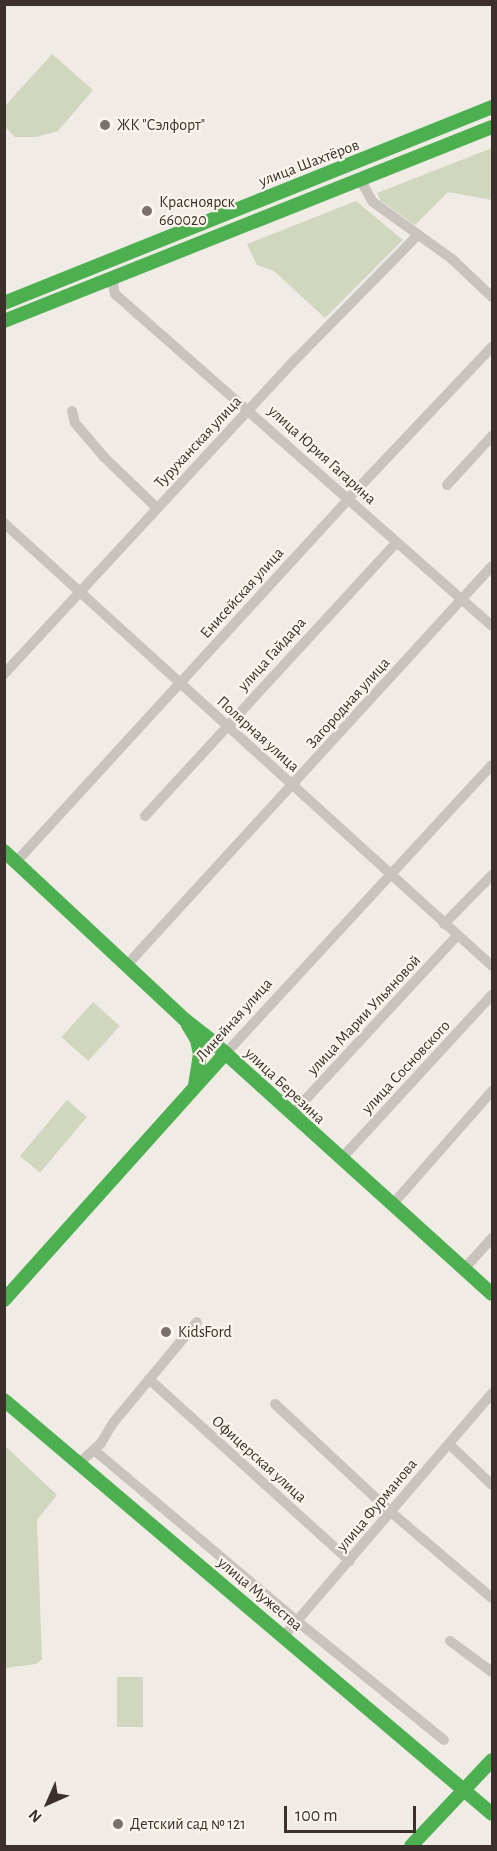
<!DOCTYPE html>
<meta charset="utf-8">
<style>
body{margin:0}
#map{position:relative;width:497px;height:1851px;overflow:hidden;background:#f0ebe5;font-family:"Alegreya Sans",sans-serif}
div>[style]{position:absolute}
.green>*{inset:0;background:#d1d6bf;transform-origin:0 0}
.street>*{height:10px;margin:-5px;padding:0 5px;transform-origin:5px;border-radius:5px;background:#c9c3be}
.fast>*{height:14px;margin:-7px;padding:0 7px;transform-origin:7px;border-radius:7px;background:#4caf50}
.dots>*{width:16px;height:16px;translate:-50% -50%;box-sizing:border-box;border:3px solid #fbf5ee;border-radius:50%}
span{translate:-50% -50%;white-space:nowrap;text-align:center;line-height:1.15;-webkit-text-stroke:4.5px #fbf5ee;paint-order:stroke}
.poi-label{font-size:16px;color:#3b302b}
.left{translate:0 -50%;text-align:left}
.street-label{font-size:16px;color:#3b302b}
.frame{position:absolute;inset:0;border:6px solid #3b302b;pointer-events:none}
.north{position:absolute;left:18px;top:1773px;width:60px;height:60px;-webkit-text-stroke:4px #fbf5ee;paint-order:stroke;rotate:225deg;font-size:16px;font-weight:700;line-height:24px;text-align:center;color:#3b302b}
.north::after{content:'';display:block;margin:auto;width:21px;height:27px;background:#3b302b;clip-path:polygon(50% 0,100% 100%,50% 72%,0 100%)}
.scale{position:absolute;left:284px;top:1806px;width:132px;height:27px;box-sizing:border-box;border:3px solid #3b302b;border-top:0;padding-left:8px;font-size:18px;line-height:21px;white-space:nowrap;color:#3b302b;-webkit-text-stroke:4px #fbf5ee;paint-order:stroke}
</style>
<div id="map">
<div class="green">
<i style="clip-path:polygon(52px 54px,93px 90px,58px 131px,36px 137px,15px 137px,5px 127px,5px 106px)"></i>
<i style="clip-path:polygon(492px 148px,492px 200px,448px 192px,415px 225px,381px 201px,377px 193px)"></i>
<i style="clip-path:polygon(356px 201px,403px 240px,325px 318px,274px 271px,257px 265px,247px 244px)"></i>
<i style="left:93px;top:1002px;width:36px;height:47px;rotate:42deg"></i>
<i style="left:67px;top:1100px;width:26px;height:73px;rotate:40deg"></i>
<i style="clip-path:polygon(5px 1446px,57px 1495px,37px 1520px,42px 1659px,36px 1664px,5px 1668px)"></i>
<i style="left:117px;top:1677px;width:26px;height:50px"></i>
</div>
<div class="street">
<i style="left:360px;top:179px;width:26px;rotate:61deg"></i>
<i style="left:373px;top:202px;width:97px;rotate:35.8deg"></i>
<i style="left:452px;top:259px;width:55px;rotate:43.5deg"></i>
<i style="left:112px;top:279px;width:15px;rotate:79deg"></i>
<i style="left:115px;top:294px;width:502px;rotate:41.37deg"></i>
<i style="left:72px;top:411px;width:12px;rotate:76deg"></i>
<i style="left:75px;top:423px;width:45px;rotate:49.5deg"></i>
<i style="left:104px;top:457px;width:74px;rotate:43.9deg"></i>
<i style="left:447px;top:485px;width:67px;rotate:-47.4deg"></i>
<i style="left:4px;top:523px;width:659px;rotate:42.23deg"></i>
<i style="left:4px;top:674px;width:431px;rotate:-47.2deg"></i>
<i style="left:297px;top:358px;width:173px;rotate:-45.5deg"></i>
<i style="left:145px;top:816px;width:372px;rotate:-47.4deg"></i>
<i style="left:16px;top:862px;width:493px;rotate:-47.5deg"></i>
<i style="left:349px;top:498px;width:208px;rotate:-46.6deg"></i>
<i style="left:444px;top:924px;width:69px;rotate:-45.6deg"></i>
<i style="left:126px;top:966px;width:542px;rotate:-47.54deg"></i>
<i style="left:226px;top:1053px;width:392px;rotate:-47.3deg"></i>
<i style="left:292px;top:1114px;width:243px;rotate:-47.2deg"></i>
<i style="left:341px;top:1159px;width:223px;rotate:-47.4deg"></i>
<i style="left:392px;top:1205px;width:152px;rotate:-48.7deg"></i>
<i style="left:464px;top:1269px;width:42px;rotate:-47.9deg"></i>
<i style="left:149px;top:1379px;width:271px;rotate:42.2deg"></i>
<i style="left:275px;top:1404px;width:160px;rotate:43deg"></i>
<i style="left:392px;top:1513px;width:131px;rotate:40.4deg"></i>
<i style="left:449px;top:1444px;width:59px;rotate:43.6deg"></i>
<i style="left:94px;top:1450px;width:265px;rotate:40.1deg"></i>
<i style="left:297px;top:1621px;width:189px;rotate:39deg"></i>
<i style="left:78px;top:1464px;width:31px;rotate:-42deg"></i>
<i style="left:101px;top:1443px;width:23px;rotate:-59deg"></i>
<i style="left:113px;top:1423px;width:131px;rotate:-50.3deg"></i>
<i style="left:284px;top:1636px;width:320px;rotate:-49.4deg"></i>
<i style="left:450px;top:1641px;width:52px;rotate:36.4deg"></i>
</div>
<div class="fast">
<i style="left:4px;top:303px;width:526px;rotate:-21.88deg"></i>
<i style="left:4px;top:321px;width:525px;rotate:-21.68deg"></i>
<i style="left:4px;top:851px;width:246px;rotate:43deg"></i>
<i style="left:184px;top:1019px;width:37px;rotate:38deg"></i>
<i style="left:213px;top:1042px;width:376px;rotate:42.1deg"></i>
<i style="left:188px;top:1025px;width:17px;rotate:59deg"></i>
<i style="left:197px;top:1040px;width:14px;rotate:78deg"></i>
<i style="left:200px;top:1054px;width:31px;rotate:99deg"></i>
<i style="left:4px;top:1300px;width:332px;rotate:-48.1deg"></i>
<i style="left:4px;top:1400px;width:640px;rotate:40.31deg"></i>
<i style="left:411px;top:1846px;width:118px;rotate:-46.7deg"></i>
</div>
<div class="dots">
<i style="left:105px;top:125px;background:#7a716c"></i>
<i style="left:147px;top:211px;background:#7a716c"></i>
<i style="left:166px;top:1332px;background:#7a716c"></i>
<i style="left:118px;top:1824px;background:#7a716c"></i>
</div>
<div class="poi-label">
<span class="left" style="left:117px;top:125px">ЖК "Сэлфорт"</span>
<span class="left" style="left:159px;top:211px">Красноярск<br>660020</span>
<span class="left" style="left:178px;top:1332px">KidsFord</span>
<span class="left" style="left:130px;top:1824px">Детский сад № 121</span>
</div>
<div class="street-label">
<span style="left:309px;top:163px;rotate:-21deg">улица Шахтёров</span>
<span style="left:198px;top:442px;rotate:-47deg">Туруханская улица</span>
<span style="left:322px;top:455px;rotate:42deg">улица Юрия Гагарина</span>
<span style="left:242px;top:593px;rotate:-48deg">Енисейская улица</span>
<span style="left:272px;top:654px;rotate:-48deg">улица Гайдара</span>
<span style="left:348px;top:703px;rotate:-48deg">Загородная улица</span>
<span style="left:258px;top:734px;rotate:42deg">Полярная улица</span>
<span style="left:364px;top:1015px;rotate:-47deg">улица Марии Ульяновой</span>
<span style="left:234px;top:1020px;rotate:-48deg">Линейная улица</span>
<span style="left:406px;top:1067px;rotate:-47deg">улица Сосновского</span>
<span style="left:285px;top:1086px;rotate:43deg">улица Березина</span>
<span style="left:259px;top:1459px;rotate:42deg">Офицерская улица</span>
<span style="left:377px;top:1505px;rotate:-50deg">улица Фурманова</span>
<span style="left:260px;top:1594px;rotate:40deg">улица Мужества</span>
</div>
<div class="frame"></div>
<div class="north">N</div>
<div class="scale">100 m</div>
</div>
